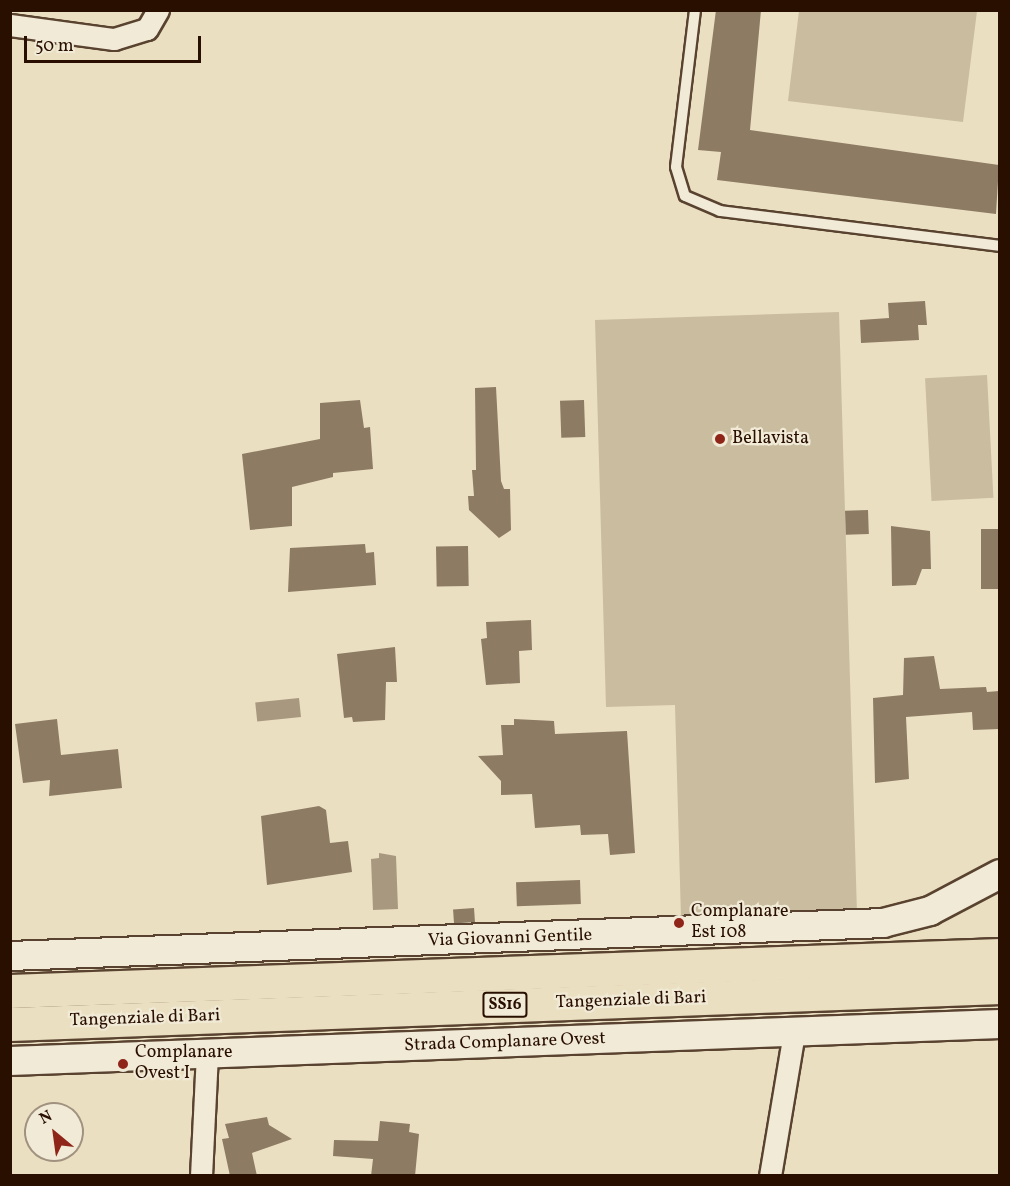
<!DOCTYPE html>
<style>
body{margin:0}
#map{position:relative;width:1010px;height:1186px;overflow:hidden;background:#eadfc0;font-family:Vollkorn,serif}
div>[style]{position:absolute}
.green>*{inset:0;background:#c9bc9f;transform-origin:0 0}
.water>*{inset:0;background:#a8987f;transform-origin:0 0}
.building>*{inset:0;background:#8d7b64;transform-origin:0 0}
.roads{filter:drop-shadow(2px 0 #594330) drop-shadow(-2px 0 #594330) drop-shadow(0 2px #594330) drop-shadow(0 -2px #594330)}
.lane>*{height:10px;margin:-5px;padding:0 5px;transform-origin:5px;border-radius:5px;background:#f1ead6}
.street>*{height:21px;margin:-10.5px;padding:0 10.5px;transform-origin:10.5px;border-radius:10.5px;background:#f1ead6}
.secondary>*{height:28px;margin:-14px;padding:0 14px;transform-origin:14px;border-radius:14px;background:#f1ead6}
.highway>*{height:33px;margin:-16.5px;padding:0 16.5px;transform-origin:16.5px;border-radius:16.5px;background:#eadfc0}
.dots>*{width:16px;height:16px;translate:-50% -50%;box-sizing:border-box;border:3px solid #f1ead6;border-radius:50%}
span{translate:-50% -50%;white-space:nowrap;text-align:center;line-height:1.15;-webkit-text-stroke:4.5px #f1ead6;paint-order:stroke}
.shield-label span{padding:2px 4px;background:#f1ead6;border:2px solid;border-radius:4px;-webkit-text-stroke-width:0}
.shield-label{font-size:16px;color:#290f00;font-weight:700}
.poi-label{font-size:18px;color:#290f00}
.left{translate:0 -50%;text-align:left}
.street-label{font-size:18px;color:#290f00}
.frame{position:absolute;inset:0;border:12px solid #290f00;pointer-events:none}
.north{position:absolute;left:24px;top:1102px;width:60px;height:60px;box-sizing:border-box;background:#f1ead6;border:2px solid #a19280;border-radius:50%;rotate:331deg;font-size:16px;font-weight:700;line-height:24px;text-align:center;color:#290f00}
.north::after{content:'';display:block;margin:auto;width:21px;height:27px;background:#8f2418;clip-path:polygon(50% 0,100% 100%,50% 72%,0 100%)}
.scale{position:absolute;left:24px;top:36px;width:177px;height:27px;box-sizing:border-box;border:3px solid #290f00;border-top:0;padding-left:8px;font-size:18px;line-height:21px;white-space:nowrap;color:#290f00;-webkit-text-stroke:4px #f1ead6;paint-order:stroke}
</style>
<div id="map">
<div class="green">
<i style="clip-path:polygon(799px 11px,977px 11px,963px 122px,788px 101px)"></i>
<i style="clip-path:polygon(839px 312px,857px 913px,681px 918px,675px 705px,606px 707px,595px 320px)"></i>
<i style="left:987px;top:375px;width:123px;height:62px;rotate:87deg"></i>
</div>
<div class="water">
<i style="left:299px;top:698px;width:19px;height:44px;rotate:84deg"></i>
<i style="clip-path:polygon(379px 853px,396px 856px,398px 909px,373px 910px,371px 859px,379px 858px)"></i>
</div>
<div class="building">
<i style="clip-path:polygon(716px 10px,761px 10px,750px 130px,999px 165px,996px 214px,717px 180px,721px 152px,698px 150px)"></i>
<i style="clip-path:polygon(925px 301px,927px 325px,918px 325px,919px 340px,861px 343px,860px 320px,889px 318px,888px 303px)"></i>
<i style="clip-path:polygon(496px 387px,501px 481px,504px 489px,510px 489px,511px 530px,499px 538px,469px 510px,468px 496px,474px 496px,472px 470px,476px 470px,475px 388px)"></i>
<i style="clip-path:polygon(360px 400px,364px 428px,370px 427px,373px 469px,333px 473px,333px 477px,292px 487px,292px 526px,250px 530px,242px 454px,320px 439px,320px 403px)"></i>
<i style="left:584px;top:400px;width:37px;height:24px;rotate:88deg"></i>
<i style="left:868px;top:510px;width:24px;height:23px;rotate:88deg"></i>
<i style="clip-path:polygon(891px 526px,930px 531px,931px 569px,922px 569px,916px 585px,892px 586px)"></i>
<i style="left:981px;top:529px;width:18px;height:60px"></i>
<i style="clip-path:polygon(365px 544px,366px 553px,374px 552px,376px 585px,288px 592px,290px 548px)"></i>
<i style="left:468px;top:546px;width:40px;height:32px;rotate:89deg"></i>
<i style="clip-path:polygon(531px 620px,532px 650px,519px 651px,520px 683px,486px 685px,481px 639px,487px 638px,486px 622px)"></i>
<i style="clip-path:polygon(395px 647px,397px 682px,386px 682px,385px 720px,353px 722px,352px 717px,344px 718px,337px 654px)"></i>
<i style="clip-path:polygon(934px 656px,940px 689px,986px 687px,987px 692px,999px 691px,999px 729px,973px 730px,972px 712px,906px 717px,909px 779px,875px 783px,873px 698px,903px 695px,904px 658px)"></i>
<i style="clip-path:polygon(57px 719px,61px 755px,118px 749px,122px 788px,49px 796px,50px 780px,23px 783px,15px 724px)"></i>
<i style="clip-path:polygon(514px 719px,554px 721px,555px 734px,627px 731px,635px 853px,610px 855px,608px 834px,581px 835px,580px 825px,535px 828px,532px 794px,501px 795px,501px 781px,478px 756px,503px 755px,501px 725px,514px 725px)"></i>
<i style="clip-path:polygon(319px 806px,326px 810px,330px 843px,348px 841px,352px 872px,267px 885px,261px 816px)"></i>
<i style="left:580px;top:880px;width:24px;height:64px;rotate:88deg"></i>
<i style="left:474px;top:908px;width:14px;height:21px;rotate:86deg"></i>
<i style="clip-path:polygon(267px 1117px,269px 1125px,292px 1139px,252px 1153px,257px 1176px,230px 1176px,222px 1139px,229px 1138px,225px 1124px)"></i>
<i style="clip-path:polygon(380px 1121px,410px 1124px,409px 1132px,419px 1134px,415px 1176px,371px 1176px,373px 1159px,333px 1156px,334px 1140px,378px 1141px)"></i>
</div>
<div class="roads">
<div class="lane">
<i style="left:695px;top:10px;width:158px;rotate:96.9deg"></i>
<i style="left:676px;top:167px;width:30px;rotate:73deg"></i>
<i style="left:685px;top:196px;width:38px;rotate:23deg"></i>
<i style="left:720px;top:211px;width:282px;rotate:7.1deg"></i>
</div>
<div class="street">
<i style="left:10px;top:25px;width:105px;rotate:7.7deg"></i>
<i style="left:114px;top:39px;width:34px;rotate:-17deg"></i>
<i style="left:147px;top:29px;width:22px;rotate:-60deg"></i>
<i style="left:201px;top:1176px;width:122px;rotate:-87.2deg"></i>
<i style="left:770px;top:1176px;width:145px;rotate:-80.5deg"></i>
</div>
<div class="secondary">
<i style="left:10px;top:956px;width:874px;rotate:-2.16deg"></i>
<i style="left:883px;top:923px;width:49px;rotate:-14.3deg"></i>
<i style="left:930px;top:911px;width:79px;rotate:-27.9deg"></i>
<i style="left:10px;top:1061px;width:991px;rotate:-2.14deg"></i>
</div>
<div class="highway">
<i style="left:10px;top:991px;width:991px;rotate:-2.08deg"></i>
<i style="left:10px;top:1024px;width:991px;rotate:-2.14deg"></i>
</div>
</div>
<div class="dots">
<i style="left:720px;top:439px;background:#8f2418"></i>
<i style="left:679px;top:923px;background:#8f2418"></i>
<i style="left:123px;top:1064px;background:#8f2418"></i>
</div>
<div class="shield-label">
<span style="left:505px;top:1005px">SS16</span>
</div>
<div class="poi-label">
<span class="left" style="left:732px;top:439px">Bellavista</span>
<span class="left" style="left:691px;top:923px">Complanare<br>Est 108</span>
<span class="left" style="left:135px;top:1064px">Complanare<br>Ovest I</span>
</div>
<div class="street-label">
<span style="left:510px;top:939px;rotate:-2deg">Via Giovanni Gentile</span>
<span style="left:631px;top:1001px;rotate:-2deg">Tangenziale di Bari</span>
<span style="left:145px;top:1019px;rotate:-2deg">Tangenziale di Bari</span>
<span style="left:505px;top:1043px;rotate:-2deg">Strada Complanare Ovest</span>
</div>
<div class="frame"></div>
<div class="north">N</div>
<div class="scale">50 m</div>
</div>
